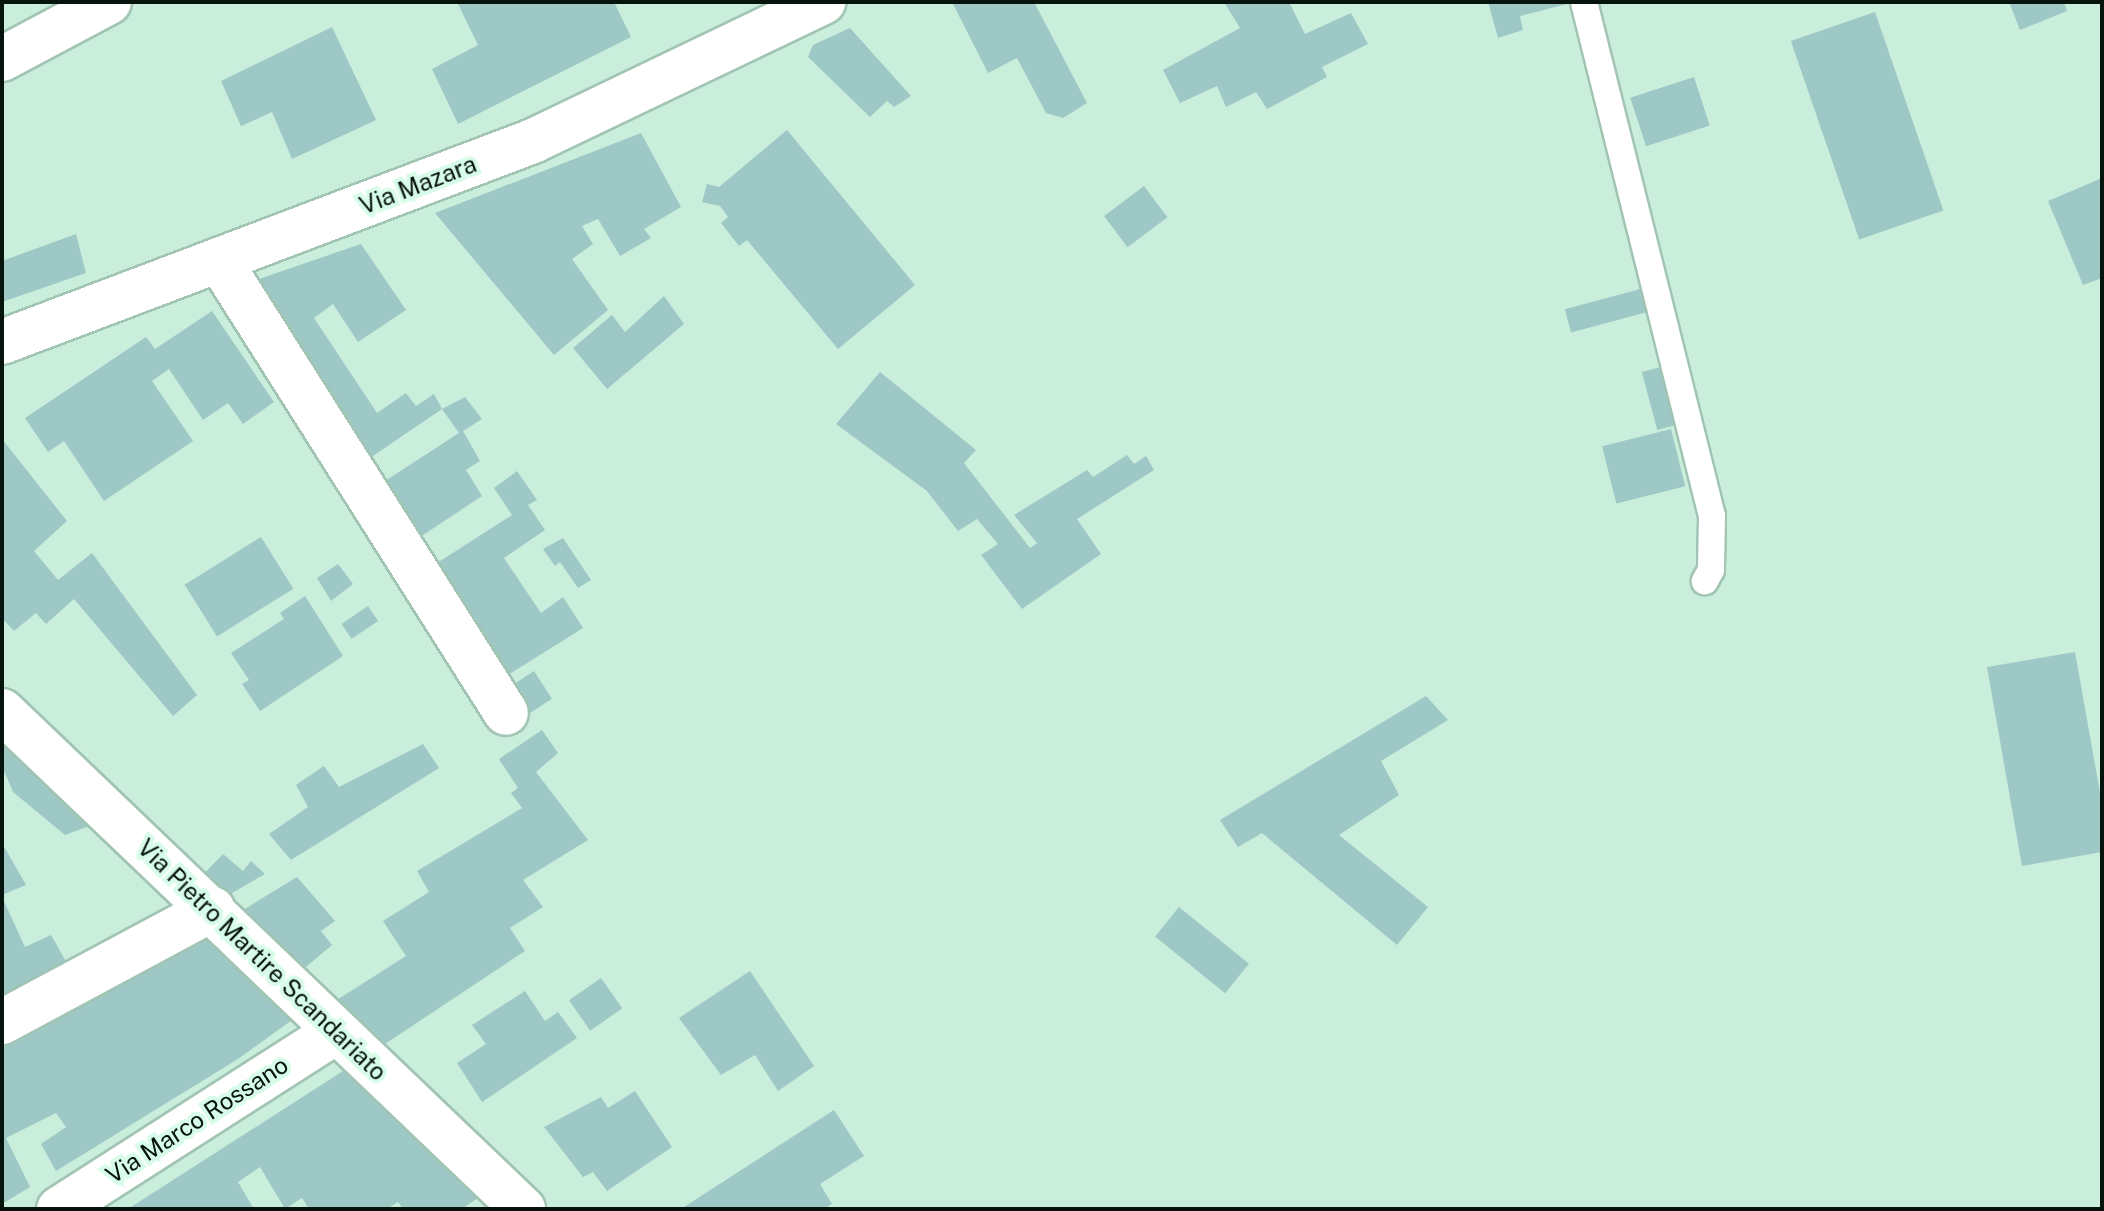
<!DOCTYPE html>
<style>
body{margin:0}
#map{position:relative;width:2104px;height:1211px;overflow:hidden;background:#caeedc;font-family:"Public Sans",sans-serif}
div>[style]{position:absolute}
.building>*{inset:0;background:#9ec8c6;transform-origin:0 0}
.roads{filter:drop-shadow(2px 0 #a1c4b3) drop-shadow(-2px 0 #a1c4b3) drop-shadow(0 2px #a1c4b3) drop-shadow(0 -2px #a1c4b3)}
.service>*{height:26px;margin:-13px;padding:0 13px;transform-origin:13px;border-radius:13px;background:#fff}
.minor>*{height:44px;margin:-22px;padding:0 22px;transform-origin:22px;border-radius:22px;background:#fff}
span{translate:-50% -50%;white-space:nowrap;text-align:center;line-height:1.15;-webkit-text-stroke:8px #d7fce9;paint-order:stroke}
.street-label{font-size:24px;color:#07130d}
.frame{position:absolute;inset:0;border:4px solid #07130d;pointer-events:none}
</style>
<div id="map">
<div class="building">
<i style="clip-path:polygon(457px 2px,614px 2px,631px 37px,458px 124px,432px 69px,478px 45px)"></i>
<i style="clip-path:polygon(952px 2px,1034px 2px,1087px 103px,1063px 118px,1046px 113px,1017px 58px,988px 73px)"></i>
<i style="clip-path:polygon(1224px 2px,1289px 2px,1305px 34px,1351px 13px,1368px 44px,1322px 67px,1327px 77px,1267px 109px,1256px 92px,1226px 107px,1217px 86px,1180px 103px,1163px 70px,1240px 28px)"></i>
<i style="clip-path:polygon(1488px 2px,1571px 2px,1571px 3px,1520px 16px,1523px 30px,1498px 38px)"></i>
<i style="clip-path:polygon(2009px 2px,2064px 2px,2067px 11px,2020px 30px)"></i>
<i style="left:1875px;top:12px;width:210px;height:89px;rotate:71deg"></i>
<i style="clip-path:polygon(332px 27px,376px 120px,292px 159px,272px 112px,241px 126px,221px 81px)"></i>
<i style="clip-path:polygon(850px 28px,911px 96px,894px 107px,887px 101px,870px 117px,808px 57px,813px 45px)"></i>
<i style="left:1694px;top:77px;width:51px;height:67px;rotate:72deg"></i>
<i style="clip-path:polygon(787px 130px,915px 285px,838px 349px,747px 240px,739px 246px,721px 223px,728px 217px,720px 206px,702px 202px,707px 184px,719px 187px)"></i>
<i style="clip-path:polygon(641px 133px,681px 207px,644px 229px,651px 238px,620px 256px,598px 219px,582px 226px,593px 244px,572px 259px,608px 310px,554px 355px,435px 213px)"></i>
<i style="clip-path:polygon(2102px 178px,2102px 278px,2083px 285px,2048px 201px)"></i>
<i style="left:1144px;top:186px;width:39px;height:50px;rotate:53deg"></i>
<i style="clip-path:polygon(76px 234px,86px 273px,2px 302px,2px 261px)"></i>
<i style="clip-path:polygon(361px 244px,406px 310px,358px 342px,333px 304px,314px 318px,377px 413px,406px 393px,416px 406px,434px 394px,442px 409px,367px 460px,253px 281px)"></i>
<i style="left:1644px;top:288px;width:24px;height:82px;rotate:75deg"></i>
<i style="clip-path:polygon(664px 296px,684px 324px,607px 389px,573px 348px,612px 315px,625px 332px)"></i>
<i style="clip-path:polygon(212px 311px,274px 402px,243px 424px,228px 403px,203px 420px,169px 369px,152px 381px,193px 441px,104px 501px,64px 441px,48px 452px,25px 418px,146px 337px,155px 349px)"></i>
<i style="left:1664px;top:366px;width:60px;height:23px;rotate:75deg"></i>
<i style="clip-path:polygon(880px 372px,976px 450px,964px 463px,1030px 548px,1037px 543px,1014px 515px,1087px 470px,1093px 477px,1127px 455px,1134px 464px,1146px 456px,1154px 470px,1077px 519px,1101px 554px,1022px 609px,981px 555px,998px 544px,977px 519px,958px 531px,927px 491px,836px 424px)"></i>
<i style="clip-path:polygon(465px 397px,482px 419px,463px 431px,480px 461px,466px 470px,482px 496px,417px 539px,382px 483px,459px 433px,442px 409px)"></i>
<i style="left:1671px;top:429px;width:59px;height:71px;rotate:76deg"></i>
<i style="clip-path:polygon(2px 439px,67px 521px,34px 551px,58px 580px,92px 553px,197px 695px,173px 716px,74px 599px,46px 624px,36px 613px,14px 631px,2px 618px)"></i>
<i style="clip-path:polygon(517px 471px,537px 500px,528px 505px,545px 530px,504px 558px,541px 613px,563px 597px,583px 628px,503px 678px,434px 565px,512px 515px,494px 488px)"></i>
<i style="left:261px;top:537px;width:61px;height:90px;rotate:58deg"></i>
<i style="clip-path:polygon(563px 538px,591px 580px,578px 588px,560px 562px,555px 566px,543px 549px)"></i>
<i style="clip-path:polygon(338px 564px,353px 584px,331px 601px,317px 578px)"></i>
<i style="clip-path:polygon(305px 596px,343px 656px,260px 711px,242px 684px,249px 680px,231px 653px,284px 619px,280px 613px)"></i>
<i style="left:368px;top:606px;width:18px;height:32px;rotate:56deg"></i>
<i style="clip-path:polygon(2075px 652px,2102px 804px,2102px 852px,2022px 866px,1987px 667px)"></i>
<i style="left:534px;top:671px;width:33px;height:33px;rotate:57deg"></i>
<i style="clip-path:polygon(1426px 696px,1448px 720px,1381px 761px,1399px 795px,1339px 835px,1428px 907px,1397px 945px,1262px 833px,1238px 847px,1220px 820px)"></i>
<i style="clip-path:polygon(2px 729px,100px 822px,65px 835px,13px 792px,2px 766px)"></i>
<i style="clip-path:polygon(542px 730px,558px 753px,536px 772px,588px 840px,523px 880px,543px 907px,510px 928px,525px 951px,379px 1048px,332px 1003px,406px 956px,383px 921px,429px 892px,417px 871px,522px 808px,511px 793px,518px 788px,499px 759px)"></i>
<i style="clip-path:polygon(423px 744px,439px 768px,291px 860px,269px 834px,308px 807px,296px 785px,324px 766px,339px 787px)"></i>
<i style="clip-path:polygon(2px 843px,26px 885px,2px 895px)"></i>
<i style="clip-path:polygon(223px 854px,243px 871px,251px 861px,265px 874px,220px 900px,197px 881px)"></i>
<i style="clip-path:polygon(297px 877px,335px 921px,321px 931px,332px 945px,306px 967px,235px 915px)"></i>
<i style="clip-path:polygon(2px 897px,25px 947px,51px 935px,68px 965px,2px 1000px)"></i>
<i style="left:1179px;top:907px;width:90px;height:38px;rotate:39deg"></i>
<i style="clip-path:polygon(213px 928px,303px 1012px,238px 1059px,56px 1171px,41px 1144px,66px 1127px,56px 1113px,6px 1138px,30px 1187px,2px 1204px,2px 1041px)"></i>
<i style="clip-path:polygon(750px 971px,814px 1066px,778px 1091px,755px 1055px,721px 1075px,679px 1018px)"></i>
<i style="left:601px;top:978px;width:37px;height:39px;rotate:55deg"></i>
<i style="clip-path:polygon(525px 991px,545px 1021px,558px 1012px,577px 1038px,482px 1102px,457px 1063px,486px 1044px,472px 1025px)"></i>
<i style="clip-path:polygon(343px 1071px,479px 1197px,462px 1209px,403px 1209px,398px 1202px,387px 1209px,309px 1209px,302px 1198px,285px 1209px,260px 1167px,238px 1182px,254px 1209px,128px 1209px)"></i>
<i style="clip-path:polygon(635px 1091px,672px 1147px,607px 1191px,593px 1172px,583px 1177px,544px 1127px,601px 1097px,608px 1108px)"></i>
<i style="clip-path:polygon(834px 1110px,864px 1156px,820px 1184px,832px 1204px,824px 1209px,681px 1209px)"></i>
</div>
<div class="roads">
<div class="service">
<i style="left:1584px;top:2px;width:530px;rotate:76.02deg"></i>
<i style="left:1712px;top:516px;width:54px;rotate:91.1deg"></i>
<i style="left:1711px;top:570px;width:13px;rotate:119deg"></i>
</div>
<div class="minor">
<i style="left:2px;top:59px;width:121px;rotate:-28deg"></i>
<i style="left:219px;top:260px;width:536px;rotate:57.64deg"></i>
<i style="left:2px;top:342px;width:568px;rotate:-20.73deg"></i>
<i style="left:533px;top:141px;width:322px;rotate:-25.6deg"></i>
<i style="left:2px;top:711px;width:721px;rotate:43.71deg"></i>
<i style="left:2px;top:1022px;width:239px;rotate:-28.2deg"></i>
<i style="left:59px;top:1209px;width:329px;rotate:-32.6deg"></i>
</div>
</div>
<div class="street-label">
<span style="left:418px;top:185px;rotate:-21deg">Via Mazara</span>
<span style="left:262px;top:960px;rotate:44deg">Via Pietro Martire Scandariato</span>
<span style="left:197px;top:1120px;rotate:-33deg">Via Marco Rossano</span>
</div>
<div class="frame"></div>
</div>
